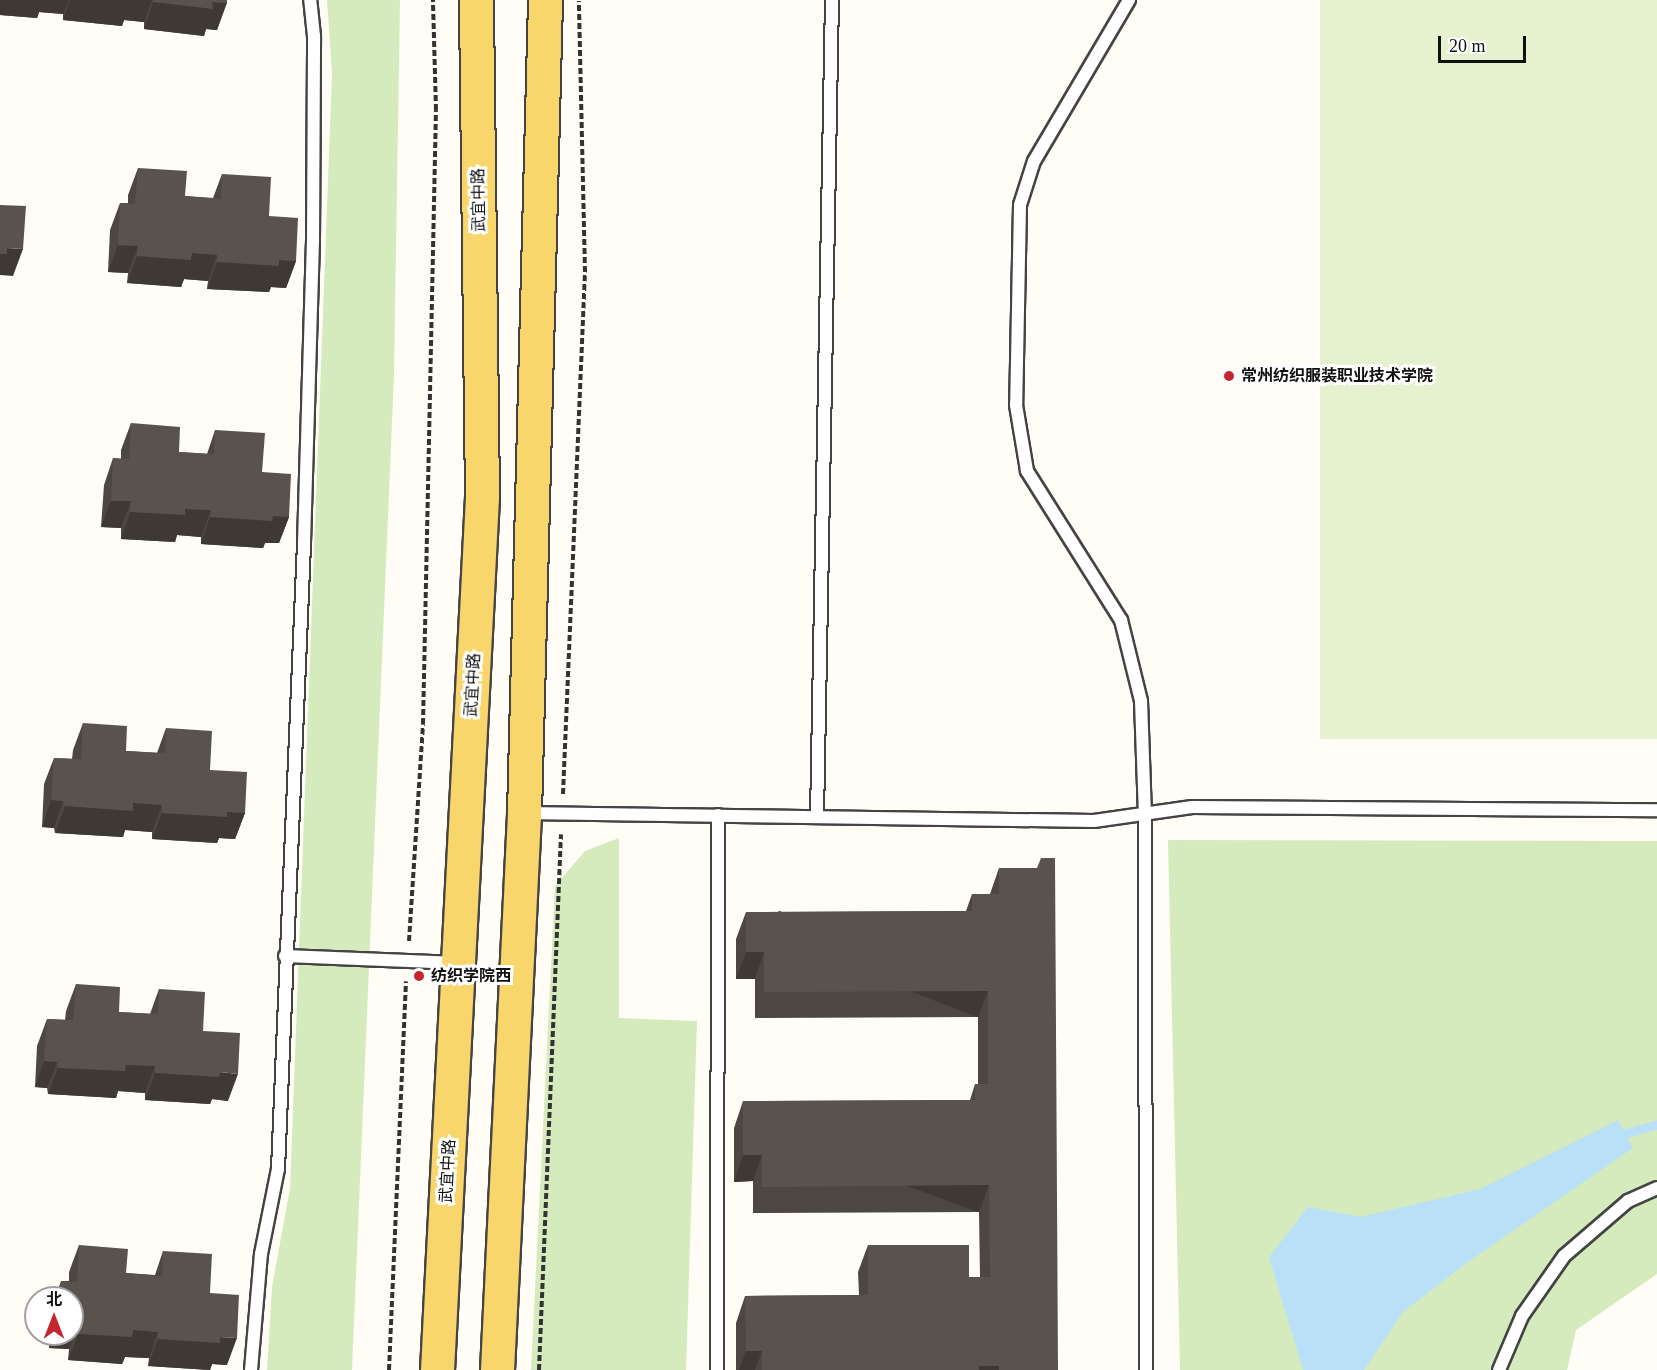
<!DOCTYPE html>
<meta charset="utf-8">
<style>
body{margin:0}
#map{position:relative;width:1657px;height:1370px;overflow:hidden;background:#fffdf5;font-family:"Times New Roman","Noto Sans SC",serif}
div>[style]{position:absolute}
.green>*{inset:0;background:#d5ebbd}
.pitch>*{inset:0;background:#e6f2cf;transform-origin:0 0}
.water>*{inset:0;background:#b9e0f7}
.stream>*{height:9px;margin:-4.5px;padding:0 4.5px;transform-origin:4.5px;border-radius:4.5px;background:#b9e0f7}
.path>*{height:4px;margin-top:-2px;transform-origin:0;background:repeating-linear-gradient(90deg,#333 0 6px,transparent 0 9px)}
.roads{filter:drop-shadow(2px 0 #444) drop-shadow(-2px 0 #444) drop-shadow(0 2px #444) drop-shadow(0 -2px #444)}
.lane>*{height:12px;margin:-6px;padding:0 6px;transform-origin:6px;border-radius:6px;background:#fff}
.primary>*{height:33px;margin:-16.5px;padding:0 16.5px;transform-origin:16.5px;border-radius:16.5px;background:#f9d66b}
.wall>*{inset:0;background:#4d4742}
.shaded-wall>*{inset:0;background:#3f3936;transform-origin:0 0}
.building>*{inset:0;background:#5a524d}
.dots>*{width:16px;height:16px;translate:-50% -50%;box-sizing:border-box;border:3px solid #fff;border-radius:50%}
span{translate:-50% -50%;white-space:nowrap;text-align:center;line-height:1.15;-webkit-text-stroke:6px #fff;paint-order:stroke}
.street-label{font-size:16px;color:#111}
.poi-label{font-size:16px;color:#111;font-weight:700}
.left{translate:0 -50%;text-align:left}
.north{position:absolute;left:24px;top:1286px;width:60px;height:60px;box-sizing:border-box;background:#fff;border:2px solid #a0a0a0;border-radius:50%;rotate:0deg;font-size:16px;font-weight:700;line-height:24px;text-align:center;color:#111}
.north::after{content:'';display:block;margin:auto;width:21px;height:27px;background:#c4262e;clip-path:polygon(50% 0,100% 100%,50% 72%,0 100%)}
.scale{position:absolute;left:1438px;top:36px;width:88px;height:27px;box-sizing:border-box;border:3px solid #111;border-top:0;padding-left:8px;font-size:18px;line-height:21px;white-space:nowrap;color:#111;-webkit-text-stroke:4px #fff;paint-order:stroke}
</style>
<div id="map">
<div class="green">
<i style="clip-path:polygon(327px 0,400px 0,394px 374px,352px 1370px,267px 1370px,272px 1287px,290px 1188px,332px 74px)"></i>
<i style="clip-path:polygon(619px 838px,619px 1018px,697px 1021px,686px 1370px,531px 1370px,555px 886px,585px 851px)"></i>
<i style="clip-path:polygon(1168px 840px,1657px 841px,1657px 1274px,1576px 1330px,1567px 1370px,1180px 1370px)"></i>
</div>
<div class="pitch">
<i style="left:1320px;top:0;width:337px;height:739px"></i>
</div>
<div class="water">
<i style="clip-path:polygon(1618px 1120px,1633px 1148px,1468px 1262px,1403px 1312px,1364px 1370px,1303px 1370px,1269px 1257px,1308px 1207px,1361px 1217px,1480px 1189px)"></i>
</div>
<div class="stream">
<i style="left:1615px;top:1139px;width:9px;rotate:-32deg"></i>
<i style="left:1623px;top:1134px;width:35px;rotate:-16deg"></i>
</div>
<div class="path">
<i style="left:563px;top:794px;width:522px;rotate:-87.59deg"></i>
<i style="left:585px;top:272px;width:271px;rotate:-91.3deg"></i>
<i style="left:409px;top:941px;width:217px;rotate:-86.3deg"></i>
<i style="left:423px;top:724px;width:614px;rotate:-88.79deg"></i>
<i style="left:436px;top:110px;width:110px;rotate:-91.6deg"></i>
<i style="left:389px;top:1370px;width:389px;rotate:-87.5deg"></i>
<i style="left:539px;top:1370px;width:536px;rotate:-87.65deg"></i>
</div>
<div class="roads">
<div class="lane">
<i style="left:1129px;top:0;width:187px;rotate:120.5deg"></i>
<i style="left:1034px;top:161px;width:46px;rotate:107.7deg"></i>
<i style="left:1020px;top:205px;width:200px;rotate:91.1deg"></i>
<i style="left:1016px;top:405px;width:67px;rotate:80.5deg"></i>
<i style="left:1027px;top:471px;width:176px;rotate:57.8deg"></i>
<i style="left:1121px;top:620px;width:83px;rotate:76.1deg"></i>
<i style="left:1141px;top:701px;width:113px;rotate:88deg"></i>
<i style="left:1145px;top:814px;width:556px;rotate:89.9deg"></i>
<i style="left:525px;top:813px;width:569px;rotate:0.81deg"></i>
<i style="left:1094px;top:821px;width:99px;rotate:-8.1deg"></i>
<i style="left:1192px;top:807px;width:465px;rotate:0.4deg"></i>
<i style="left:817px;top:817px;width:817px;rotate:-88.95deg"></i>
<i style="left:285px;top:956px;width:173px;rotate:2.3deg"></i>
<i style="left:251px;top:1370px;width:116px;rotate:-85.1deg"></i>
<i style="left:261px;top:1254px;width:87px;rotate:-78.7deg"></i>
<i style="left:278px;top:1169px;width:627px;rotate:-87.62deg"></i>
<i style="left:304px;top:543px;width:301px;rotate:-88.3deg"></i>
<i style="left:313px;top:242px;width:206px;rotate:-89.7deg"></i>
<i style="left:314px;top:36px;width:36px;rotate:-96deg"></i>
<i style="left:717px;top:1370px;width:555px;rotate:-89.9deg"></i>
<i style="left:1499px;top:1370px;width:59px;rotate:-66.9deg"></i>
<i style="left:1522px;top:1316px;width:73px;rotate:-55deg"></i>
<i style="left:1564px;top:1256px;width:84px;rotate:-40.7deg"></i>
<i style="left:1628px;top:1201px;width:32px;rotate:-24deg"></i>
</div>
<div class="primary">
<i style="left:437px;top:1370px;width:874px;rotate:-87.05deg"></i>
<i style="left:482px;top:497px;width:497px;rotate:-90.7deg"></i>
<i style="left:497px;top:1370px;width:558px;rotate:-87.22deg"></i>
<i style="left:524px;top:813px;width:813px;rotate:-88.52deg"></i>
</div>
</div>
<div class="wall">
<i style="clip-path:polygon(0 0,227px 0,217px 30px,206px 29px,204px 36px,144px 29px,144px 22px,124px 20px,122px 26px,63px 20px,63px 14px,39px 12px,37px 18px,0 15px)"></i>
<i style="clip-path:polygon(138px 168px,185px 196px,213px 198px,222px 174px,269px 216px,296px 261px,286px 288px,271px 287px,269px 292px,207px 289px,208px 281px,184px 279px,181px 287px,127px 283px,128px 273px,108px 272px,110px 230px,120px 203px,128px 203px,128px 195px)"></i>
<i style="clip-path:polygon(131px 423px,179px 452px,207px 454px,215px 430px,262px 472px,289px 517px,279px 543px,265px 543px,263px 548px,201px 544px,201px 537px,177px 535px,175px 542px,121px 539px,121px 528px,101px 527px,104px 485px,113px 458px,121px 459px,121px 450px)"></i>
<i style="clip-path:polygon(83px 723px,126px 751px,157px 753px,166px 728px,210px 770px,245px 813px,235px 839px,219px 838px,217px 843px,152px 839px,152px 832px,125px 830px,123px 837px,55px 833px,54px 828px,42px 827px,44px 784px,54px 758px,72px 759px,73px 750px)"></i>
<i style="clip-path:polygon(999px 868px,1058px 1370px,736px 1370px,736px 1323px,745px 1296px,859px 1295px,858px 1272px,868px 1245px,969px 1277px,980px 1277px,979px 1212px,753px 1213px,753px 1181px,734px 1182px,734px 1128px,743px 1101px,970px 1100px,975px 1084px,978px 1084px,978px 1017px,755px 1018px,755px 979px,736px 979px,736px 939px,746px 912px,966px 911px,972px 894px,990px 894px)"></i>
<i style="clip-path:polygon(76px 984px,119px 1012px,150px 1014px,159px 989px,203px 1031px,228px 1101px,212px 1099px,210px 1104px,145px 1100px,145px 1093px,118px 1091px,116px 1098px,48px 1094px,47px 1088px,35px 1087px,37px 1046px,47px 1019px,65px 1020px,66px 1011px)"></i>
<i style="clip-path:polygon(79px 1245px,126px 1273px,155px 1275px,163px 1251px,210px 1293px,227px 1365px,212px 1364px,210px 1370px,148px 1366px,149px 1358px,125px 1357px,122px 1364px,68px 1360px,69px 1349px,49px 1348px,50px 1334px,72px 1334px,72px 1298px,55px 1298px,61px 1281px,69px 1281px,69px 1272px)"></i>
</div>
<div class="shaded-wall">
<i style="clip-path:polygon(0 0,69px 0,63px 14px,39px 12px,37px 18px,0 15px)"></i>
<i style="clip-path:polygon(70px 0,152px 0,144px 22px,124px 20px,122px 26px,63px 20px)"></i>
<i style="clip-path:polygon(153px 2px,212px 2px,227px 3px,217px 30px,206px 29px,204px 36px,144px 29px)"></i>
<i style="clip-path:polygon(118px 245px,138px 246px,128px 273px,108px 272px)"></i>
<i style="clip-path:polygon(7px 248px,23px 249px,13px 276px,0 275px,0 254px)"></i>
<i style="clip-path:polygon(192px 253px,217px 255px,208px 281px,184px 279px,181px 287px,127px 283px,137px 256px)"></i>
<i style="clip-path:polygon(279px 260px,296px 261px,286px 288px,271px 287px,269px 292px,207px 289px,217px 262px)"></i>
<i style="clip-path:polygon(111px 501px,131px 501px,121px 528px,101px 527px)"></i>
<i style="clip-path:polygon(185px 509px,211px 510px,201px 537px,177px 535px,175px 542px,121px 539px,130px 512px)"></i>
<i style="clip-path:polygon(273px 516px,289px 517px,279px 543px,265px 543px,263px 548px,201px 544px,210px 517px)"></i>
<i style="clip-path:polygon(51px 800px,63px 801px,54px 828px,42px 827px)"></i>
<i style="clip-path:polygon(133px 803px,162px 805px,152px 832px,125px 830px,123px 837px,55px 833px,65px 806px)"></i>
<i style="clip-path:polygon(227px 812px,245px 813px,235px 839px,219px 838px,217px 843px,152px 839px,162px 813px)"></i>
<i style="clip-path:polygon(746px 952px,764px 952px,755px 979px,736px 979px)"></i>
<i style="left:988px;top:991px;width:28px;height:224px;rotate:111deg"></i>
<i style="clip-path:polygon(44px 1061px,57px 1062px,47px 1088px,35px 1087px)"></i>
<i style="clip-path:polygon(126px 1065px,155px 1066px,145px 1093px,118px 1091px,116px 1098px,48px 1094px,58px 1068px)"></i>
<i style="clip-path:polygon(220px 1072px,238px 1074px,228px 1101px,212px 1099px,210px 1104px,145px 1100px,155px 1073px)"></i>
<i style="clip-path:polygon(743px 1155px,762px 1155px,753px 1181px,734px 1182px)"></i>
<i style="left:989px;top:1185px;width:29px;height:227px;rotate:110deg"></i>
<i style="clip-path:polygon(72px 1322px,78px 1323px,69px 1349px,49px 1348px,54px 1334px,72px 1334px)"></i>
<i style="clip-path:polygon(133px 1330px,158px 1332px,149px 1358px,125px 1357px,122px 1364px,68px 1360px,78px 1334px)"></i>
<i style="clip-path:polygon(220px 1337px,237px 1338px,227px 1365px,212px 1364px,210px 1370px,148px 1366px,158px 1339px)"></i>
<i style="clip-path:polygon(746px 1351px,762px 1351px,755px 1370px,739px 1370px)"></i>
<i style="left:979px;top:1366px;width:20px;height:4px"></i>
</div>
<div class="building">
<i style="clip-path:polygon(153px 0,227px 0,227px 3px,212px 2px,213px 9px,153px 2px)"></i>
<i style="clip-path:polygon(138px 168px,187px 171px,185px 196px,221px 199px,222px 174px,271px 177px,269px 216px,298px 218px,296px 261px,279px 260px,279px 266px,217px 262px,217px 255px,192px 253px,191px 260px,137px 256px,138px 246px,118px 245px,120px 203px,135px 204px)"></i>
<i style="clip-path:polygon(0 205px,26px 206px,23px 249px,7px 248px,7px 254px,0 254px)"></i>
<i style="clip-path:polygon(131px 423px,180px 427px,179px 452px,214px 454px,215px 430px,265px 433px,262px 472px,291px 474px,289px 517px,273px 516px,272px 521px,210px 517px,211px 510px,185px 509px,185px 515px,130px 512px,131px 501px,111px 501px,113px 458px,129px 459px)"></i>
<i style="clip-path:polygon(83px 723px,127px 726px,126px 751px,165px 753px,166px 728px,212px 731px,210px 770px,247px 772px,245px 813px,227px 812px,227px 817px,162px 813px,162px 805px,133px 803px,133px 811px,65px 806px,63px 801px,51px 800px,54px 758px,81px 759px)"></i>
<i style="clip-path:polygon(1041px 858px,1055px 858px,1058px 1370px,999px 1370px,999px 1366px,979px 1366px,979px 1370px,762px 1370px,762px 1351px,746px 1351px,745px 1296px,868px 1295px,868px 1245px,969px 1245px,969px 1277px,990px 1277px,989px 1185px,762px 1187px,762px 1155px,743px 1155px,743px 1101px,975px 1100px,975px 1084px,988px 1084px,988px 991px,764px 992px,764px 952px,746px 952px,746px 912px,972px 911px,972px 894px,999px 894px,999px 868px,1037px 868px)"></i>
<i style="clip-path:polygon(76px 984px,120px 987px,119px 1012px,158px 1014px,159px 989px,205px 992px,203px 1031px,240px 1033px,238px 1074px,220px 1072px,219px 1077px,155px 1073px,155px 1066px,126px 1065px,125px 1071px,58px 1068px,57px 1062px,44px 1061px,47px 1019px,73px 1020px)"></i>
<i style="clip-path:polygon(79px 1245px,128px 1249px,126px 1273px,162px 1276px,163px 1251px,212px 1254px,210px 1293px,239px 1295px,237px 1338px,220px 1337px,220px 1343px,158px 1339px,158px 1332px,133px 1330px,132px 1337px,78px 1334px,78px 1323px,72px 1322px,72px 1298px,60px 1298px,61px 1281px,77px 1282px)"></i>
</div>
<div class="dots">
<i style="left:1229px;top:376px;background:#c4262e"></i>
<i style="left:419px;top:976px;background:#c4262e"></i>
</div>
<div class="street-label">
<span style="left:479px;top:200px;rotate:-91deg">武宜中路</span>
<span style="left:473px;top:685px;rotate:-87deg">武宜中路</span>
<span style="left:448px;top:1171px;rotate:-87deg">武宜中路</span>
</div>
<div class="poi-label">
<span class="left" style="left:1241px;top:376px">常州纺织服装职业技术学院</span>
<span class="left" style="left:431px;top:976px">纺织学院西</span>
</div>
<div class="north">北</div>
<div class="scale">20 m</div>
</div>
